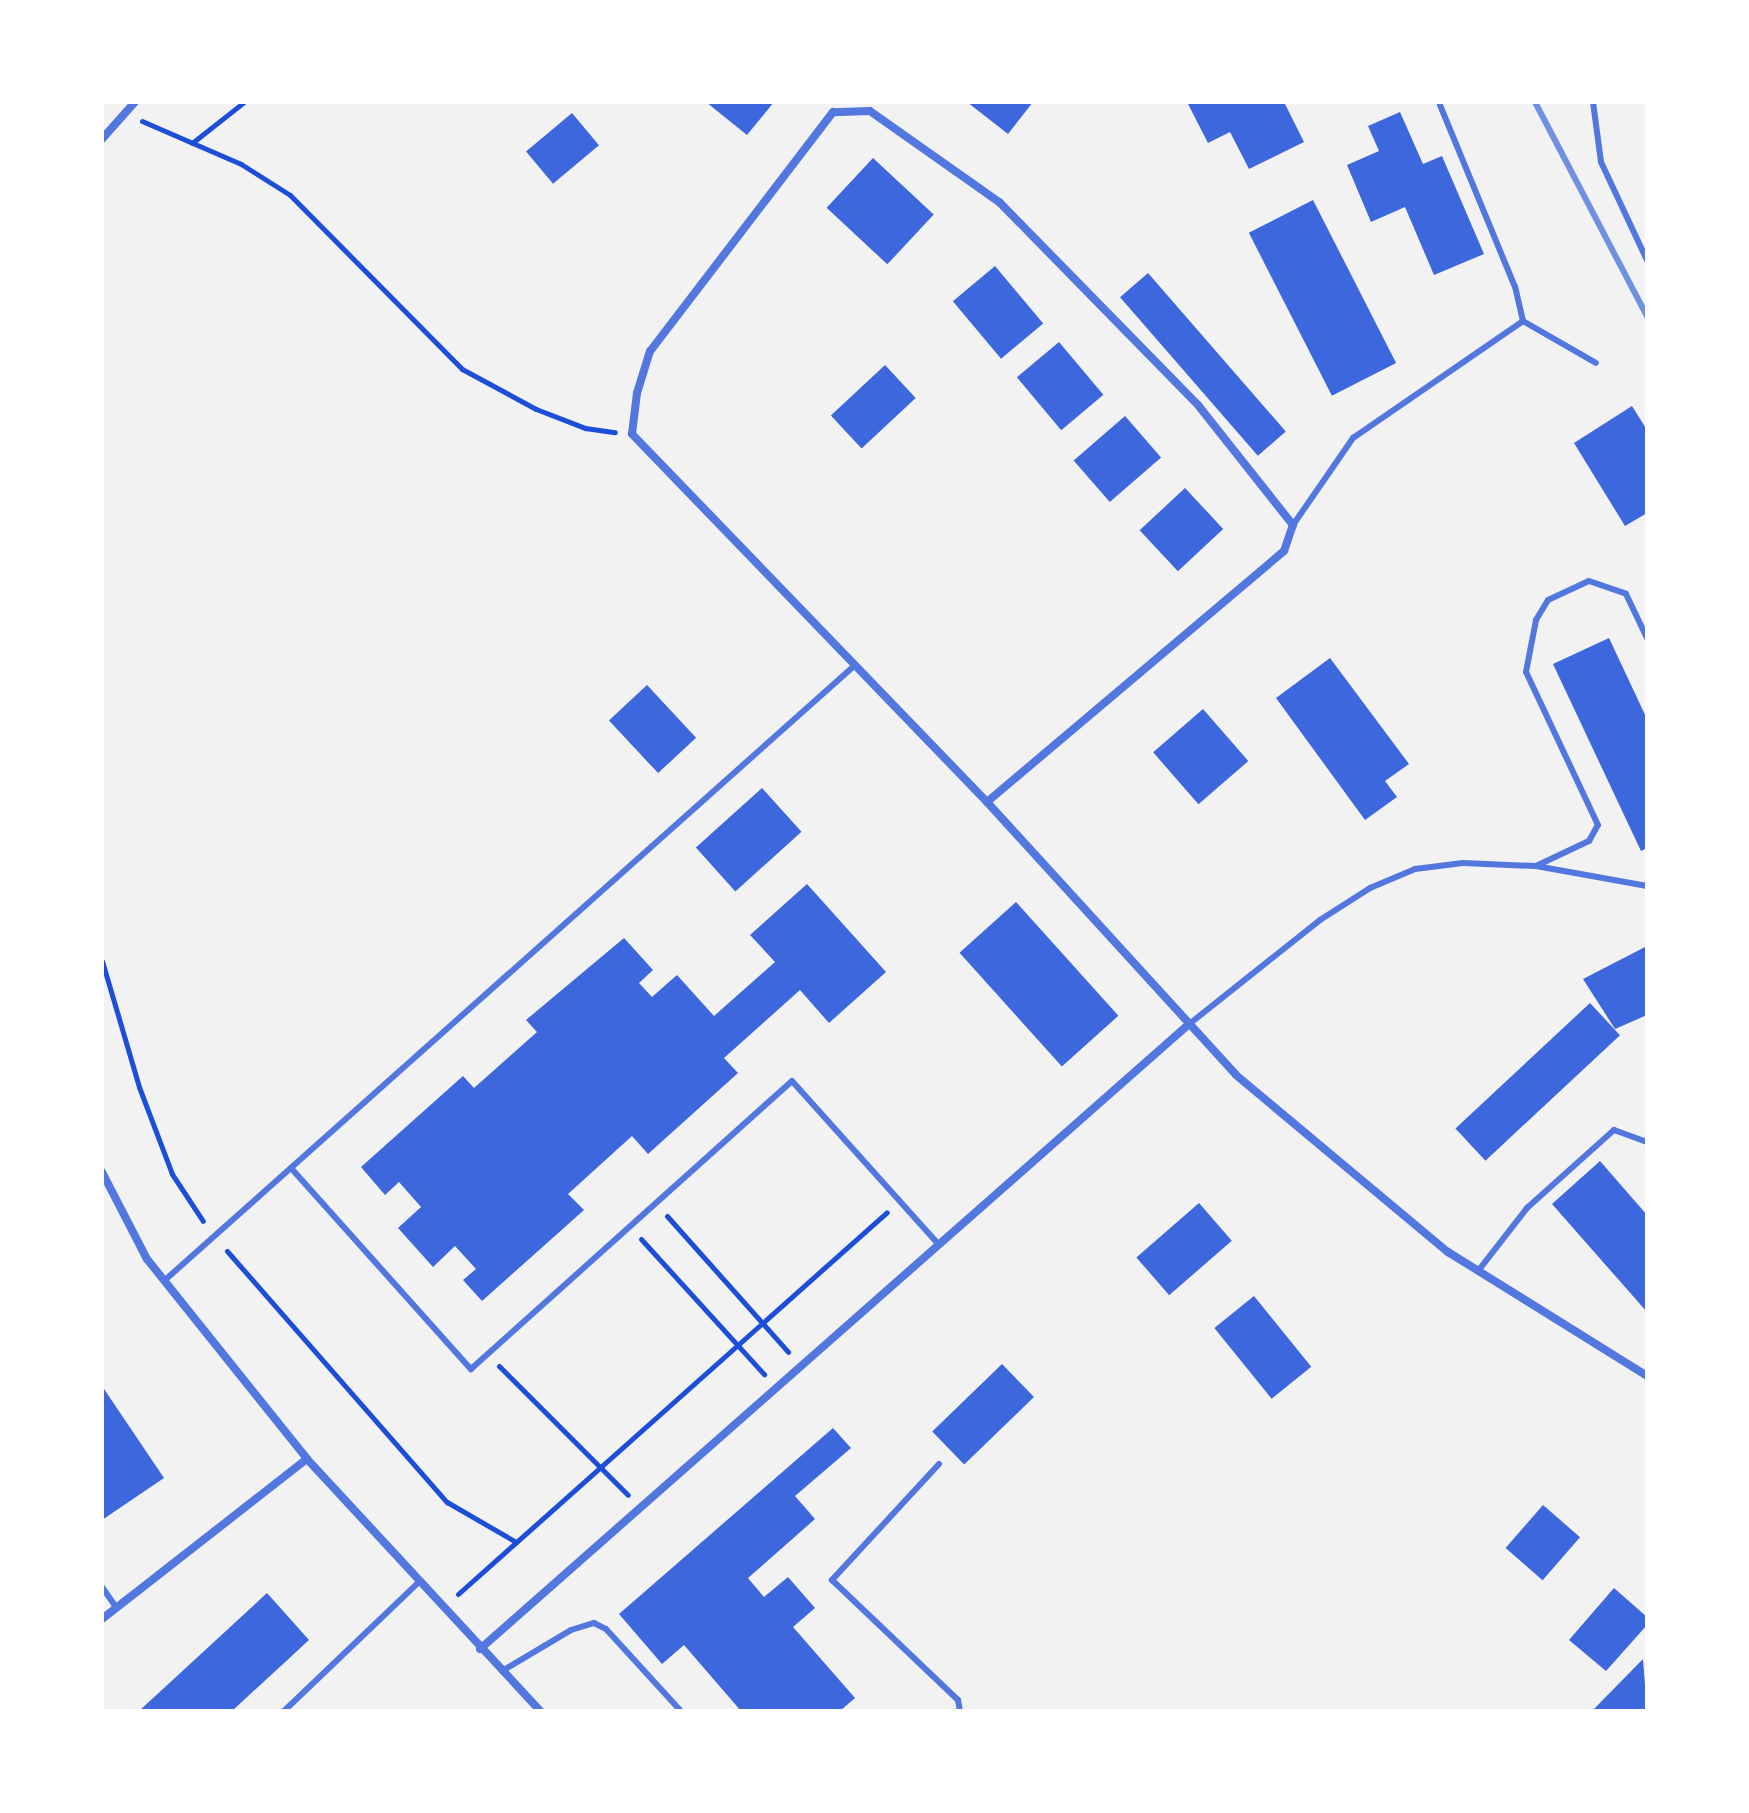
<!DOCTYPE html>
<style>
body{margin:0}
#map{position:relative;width:1749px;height:1813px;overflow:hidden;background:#f2f2f2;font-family:"Nunito Sans",sans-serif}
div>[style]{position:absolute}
.building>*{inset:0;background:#3d67dc;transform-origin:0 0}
.path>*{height:5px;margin:-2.5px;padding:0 2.5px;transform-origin:2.5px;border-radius:2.5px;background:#1d4ed8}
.service>*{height:6px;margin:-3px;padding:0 3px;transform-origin:3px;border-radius:3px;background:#5277de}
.minor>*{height:8px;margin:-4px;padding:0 4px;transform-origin:4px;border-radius:4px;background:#5277de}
.rail>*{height:6px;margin:-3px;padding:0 3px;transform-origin:3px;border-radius:3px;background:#7290e2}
span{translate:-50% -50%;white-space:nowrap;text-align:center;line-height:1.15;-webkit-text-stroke:8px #fff;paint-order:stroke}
.frame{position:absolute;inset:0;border:104px solid #fff;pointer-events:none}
</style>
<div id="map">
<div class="building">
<i style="clip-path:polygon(706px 102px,774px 102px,747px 135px)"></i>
<i style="clip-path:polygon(967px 102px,1033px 102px,1008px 134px)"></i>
<i style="clip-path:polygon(1187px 102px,1284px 102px,1304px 142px,1249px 169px,1230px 132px,1208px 143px)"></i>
<i style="clip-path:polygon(1400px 112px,1423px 164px,1442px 156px,1484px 254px,1434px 275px,1405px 207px,1371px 222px,1347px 165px,1379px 151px,1368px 126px)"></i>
<i style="left:572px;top:113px;width:42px;height:60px;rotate:50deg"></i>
<i style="left:873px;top:158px;width:83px;height:68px;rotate:43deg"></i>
<i style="left:1313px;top:200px;width:183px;height:72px;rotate:63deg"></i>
<i style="left:995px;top:266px;width:75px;height:55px;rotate:50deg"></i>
<i style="left:1148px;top:273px;width:210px;height:37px;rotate:49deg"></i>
<i style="left:1059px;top:342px;width:69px;height:55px;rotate:50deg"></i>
<i style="left:885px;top:365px;width:45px;height:74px;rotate:47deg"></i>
<i style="clip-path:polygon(1632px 406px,1647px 430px,1647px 513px,1625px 526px,1574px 443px)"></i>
<i style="left:1125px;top:416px;width:55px;height:68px;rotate:49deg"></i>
<i style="left:1185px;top:488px;width:56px;height:62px;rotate:47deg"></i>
<i style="clip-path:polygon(1609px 638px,1647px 719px,1647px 848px,1641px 851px,1553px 664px)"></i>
<i style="clip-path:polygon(1330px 658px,1409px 764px,1385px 781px,1397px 797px,1365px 820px,1276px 698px)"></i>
<i style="left:647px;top:685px;width:72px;height:52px;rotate:47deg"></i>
<i style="left:1203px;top:709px;width:69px;height:66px;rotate:49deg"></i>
<i style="left:762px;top:788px;width:59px;height:89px;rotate:48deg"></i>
<i style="clip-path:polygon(807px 884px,886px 972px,829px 1023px,800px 990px,724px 1058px,738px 1073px,648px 1154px,632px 1136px,568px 1194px,584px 1210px,482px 1301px,463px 1280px,476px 1269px,455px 1246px,433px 1267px,398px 1228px,421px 1207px,399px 1182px,385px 1195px,361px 1167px,463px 1076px,474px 1088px,537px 1032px,526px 1020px,624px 938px,653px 970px,639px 983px,652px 997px,677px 975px,714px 1016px,775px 962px,750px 935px)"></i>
<i style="left:1016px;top:902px;width:153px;height:76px;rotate:48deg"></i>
<i style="clip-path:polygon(1647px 946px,1647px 1015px,1615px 1029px,1583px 979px)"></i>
<i style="left:1590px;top:1003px;width:44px;height:184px;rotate:47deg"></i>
<i style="clip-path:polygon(1600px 1161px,1647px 1215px,1647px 1312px,1552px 1204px)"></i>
<i style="left:1199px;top:1203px;width:50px;height:83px;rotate:49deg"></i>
<i style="left:1254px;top:1296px;width:91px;height:51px;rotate:51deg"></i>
<i style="left:1002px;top:1364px;width:46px;height:97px;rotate:46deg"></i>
<i style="clip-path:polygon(102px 1386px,164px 1478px,102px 1520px)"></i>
<i style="clip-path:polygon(833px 1428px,851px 1448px,795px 1496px,815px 1519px,748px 1578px,764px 1597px,788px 1577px,815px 1608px,793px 1627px,855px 1698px,840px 1711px,741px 1711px,684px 1645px,662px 1664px,619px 1614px)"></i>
<i style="left:1543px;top:1505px;width:49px;height:57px;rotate:41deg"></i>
<i style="clip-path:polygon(1614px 1588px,1647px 1617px,1647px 1625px,1606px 1671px,1569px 1640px)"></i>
<i style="clip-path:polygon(267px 1593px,309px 1640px,232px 1711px,139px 1711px)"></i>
<i style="clip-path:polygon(1643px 1659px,1647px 1711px,1592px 1711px)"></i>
</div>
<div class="path">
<i style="left:142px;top:121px;width:108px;rotate:23.5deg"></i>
<i style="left:241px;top:164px;width:58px;rotate:32.3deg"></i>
<i style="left:290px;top:195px;width:245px;rotate:45.3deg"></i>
<i style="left:462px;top:369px;width:84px;rotate:28.4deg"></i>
<i style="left:536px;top:409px;width:53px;rotate:21.2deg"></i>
<i style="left:585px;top:428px;width:30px;rotate:8deg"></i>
<i style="left:192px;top:143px;width:66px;rotate:-38.3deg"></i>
<i style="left:102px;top:961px;width:131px;rotate:73.6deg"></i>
<i style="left:139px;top:1087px;width:93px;rotate:69.2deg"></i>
<i style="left:172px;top:1174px;width:56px;rotate:56.6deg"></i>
<i style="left:667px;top:1216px;width:182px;rotate:48.3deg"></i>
<i style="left:641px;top:1239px;width:183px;rotate:47.7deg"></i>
<i style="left:227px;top:1251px;width:334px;rotate:48.8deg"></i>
<i style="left:447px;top:1502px;width:80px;rotate:30.1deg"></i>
<i style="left:499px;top:1366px;width:182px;rotate:45deg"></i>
<i style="left:458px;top:1594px;width:574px;rotate:-41.68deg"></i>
</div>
<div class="service">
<i style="left:1593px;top:102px;width:61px;rotate:82.4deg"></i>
<i style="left:1601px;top:162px;width:108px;rotate:64.9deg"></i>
<i style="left:1523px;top:321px;width:84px;rotate:29.9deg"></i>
<i style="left:1293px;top:525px;width:106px;rotate:-55.4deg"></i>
<i style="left:1353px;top:438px;width:206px;rotate:-34.5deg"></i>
<i style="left:1523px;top:321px;width:35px;rotate:-103deg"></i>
<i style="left:1515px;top:287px;width:197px;rotate:-112.4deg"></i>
<i style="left:1536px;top:866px;width:59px;rotate:-25.3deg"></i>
<i style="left:1589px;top:841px;width:18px;rotate:-61deg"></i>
<i style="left:1598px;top:825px;width:169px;rotate:-115.2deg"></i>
<i style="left:1526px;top:672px;width:53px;rotate:-79.1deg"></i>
<i style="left:1536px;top:620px;width:23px;rotate:-59deg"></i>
<i style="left:1548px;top:600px;width:45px;rotate:-24.9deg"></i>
<i style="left:1589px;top:581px;width:39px;rotate:19deg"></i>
<i style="left:1626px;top:594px;width:49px;rotate:64.5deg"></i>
<i style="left:1188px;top:1025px;width:169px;rotate:-38.5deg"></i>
<i style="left:1320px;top:920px;width:59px;rotate:-32.6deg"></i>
<i style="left:1370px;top:888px;width:49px;rotate:-22.9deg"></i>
<i style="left:1415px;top:869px;width:48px;rotate:-7.1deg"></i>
<i style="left:1463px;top:863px;width:73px;rotate:2.4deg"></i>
<i style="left:1536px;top:866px;width:113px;rotate:10.2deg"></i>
<i style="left:291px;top:1168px;width:270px;rotate:48.2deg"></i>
<i style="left:471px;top:1369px;width:431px;rotate:-41.9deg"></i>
<i style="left:792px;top:1081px;width:220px;rotate:48.1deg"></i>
<i style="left:1478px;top:1271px;width:80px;rotate:-52.1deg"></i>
<i style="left:1527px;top:1208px;width:117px;rotate:-41.9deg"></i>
<i style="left:1614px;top:1130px;width:35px;rotate:20deg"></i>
<i style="left:165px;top:1280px;width:921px;rotate:-41.7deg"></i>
<i style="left:939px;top:1464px;width:158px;rotate:132.7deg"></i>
<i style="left:832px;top:1580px;width:174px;rotate:43.6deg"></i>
<i style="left:958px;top:1700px;width:11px;rotate:80deg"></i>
<i style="left:102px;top:1587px;width:24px;rotate:55deg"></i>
<i style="left:502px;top:1671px;width:80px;rotate:-30.7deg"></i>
<i style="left:571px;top:1630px;width:24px;rotate:-17deg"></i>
<i style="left:594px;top:1623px;width:13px;rotate:27deg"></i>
<i style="left:606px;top:1629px;width:111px;rotate:47.6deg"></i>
<i style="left:284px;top:1711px;width:185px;rotate:-43.7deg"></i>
</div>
<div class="minor">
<i style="left:102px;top:139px;width:50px;rotate:-48.3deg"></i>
<i style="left:987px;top:802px;width:389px;rotate:-40.2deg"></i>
<i style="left:1284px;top:551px;width:28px;rotate:-71deg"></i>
<i style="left:1293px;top:525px;width:153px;rotate:-128.4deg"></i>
<i style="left:1198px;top:405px;width:284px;rotate:-134.4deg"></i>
<i style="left:999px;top:202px;width:158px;rotate:-144.8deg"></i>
<i style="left:870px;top:111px;width:37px;rotate:178deg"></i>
<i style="left:833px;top:112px;width:301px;rotate:127.4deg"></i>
<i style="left:650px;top:351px;width:44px;rotate:107.2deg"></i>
<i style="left:637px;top:393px;width:41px;rotate:97deg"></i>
<i style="left:632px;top:434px;width:511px;rotate:46.03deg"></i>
<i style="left:987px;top:802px;width:369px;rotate:47.6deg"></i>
<i style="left:1236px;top:1075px;width:276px;rotate:39.9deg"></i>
<i style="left:1448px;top:1252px;width:234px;rotate:31.9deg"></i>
<i style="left:102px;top:1172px;width:98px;rotate:62.7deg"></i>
<i style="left:147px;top:1259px;width:256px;rotate:51.3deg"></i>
<i style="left:307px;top:1459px;width:343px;rotate:47.2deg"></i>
<i style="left:102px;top:1619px;width:260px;rotate:-38deg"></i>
<i style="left:480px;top:1649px;width:944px;rotate:-41.39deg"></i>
</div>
<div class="rail">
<i style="left:1535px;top:102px;width:242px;rotate:62.4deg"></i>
</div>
<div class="frame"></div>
</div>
